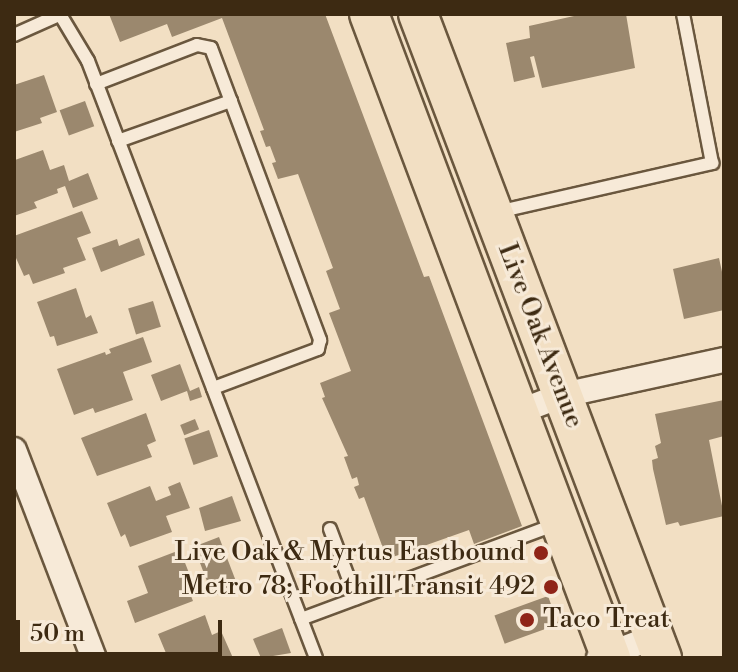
<!DOCTYPE html>
<style>
body{margin:0}
#map{position:relative;width:738px;height:672px;overflow:hidden;background:#f2dfc3;font-family:"Libre Bodoni",serif}
div>[style]{position:absolute}
.building>*{inset:0;background:#9b886e;transform-origin:0 0}
.roads{filter:drop-shadow(2px 0 #6a573e) drop-shadow(-2px 0 #6a573e) drop-shadow(0 2px #6a573e) drop-shadow(0 -2px #6a573e)}
.service>*{height:12px;margin:-6px;padding:0 6px;transform-origin:6px;border-radius:6px;background:#f7ead8}
.minor>*{height:24px;margin:-12px;padding:0 12px;transform-origin:12px;border-radius:12px;background:#f7ead8}
.primary>*{height:38px;margin:-19px;padding:0 19px;transform-origin:19px;border-radius:19px;background:#f2dfc3}
.dots>*{width:22px;height:22px;translate:-50% -50%;box-sizing:border-box;border:4px solid #f7ead8;border-radius:50%}
span{translate:-50% -50%;white-space:nowrap;text-align:center;line-height:1.15;-webkit-text-stroke:6px #f7ead8;paint-order:stroke}
.street-label{font-size:26px;color:#3d2a12}
.poi-label{font-size:26px;color:#3d2a12}
.right{translate:-100% -50%;text-align:right}
.left{translate:0 -50%;text-align:left}
.frame{position:absolute;inset:0;border:16px solid #3d2a12;pointer-events:none}
.scale{position:absolute;left:16px;top:620px;width:206px;height:36px;box-sizing:border-box;border:4px solid #3d2a12;border-top:0;padding-left:10px;font-size:24px;line-height:28px;white-space:nowrap;color:#3d2a12;-webkit-text-stroke:6px #f7ead8;paint-order:stroke}
</style>
<div id="map">
<div class="building">
<i style="clip-path:polygon(109px 14px,325px 14px,424px 277px,429px 276px,522px 526px,474px 544px,469px 530px,387px 559px,364px 497px,359px 499px,354px 487px,359px 485px,357px 477px,352px 479px,344px 457px,348px 456px,322px 398px,325px 397px,320px 383px,351px 371px,329px 313px,340px 309px,326px 271px,333px 268px,298px 174px,278px 179px,272px 163px,276px 162px,270px 146px,266px 147px,260px 131px,264px 130px,222px 18px,172px 37px,167px 24px,120px 42px)"></i>
<i style="clip-path:polygon(583px 14px,626px 14px,635px 68px,542px 88px,534px 56px,530px 57px,535px 77px,514px 82px,506px 43px,530px 38px,529px 26px)"></i>
<i style="clip-path:polygon(44px 75px,57px 112px,40px 118px,42px 123px,14px 132px,14px 85px)"></i>
<i style="left:85px;top:101px;width:27px;height:27px;rotate:70deg"></i>
<i style="clip-path:polygon(43px 150px,50px 170px,64px 165px,69px 181px,88px 173px,98px 199px,73px 208px,65px 186px,57px 189px,58px 193px,34px 202px,37px 208px,14px 216px,15px 160px)"></i>
<i style="clip-path:polygon(82px 211px,91px 233px,77px 238px,86px 260px,63px 268px,65px 273px,33px 284px,29px 274px,24px 276px,16px 258px,14px 236px)"></i>
<i style="clip-path:polygon(139px 238px,145px 255px,101px 272px,92px 248px,117px 239px,119px 246px)"></i>
<i style="clip-path:polygon(719px 258px,724px 281px,724px 310px,684px 319px,673px 269px)"></i>
<i style="clip-path:polygon(76px 288px,86px 318px,91px 315px,98px 333px,57px 346px,54px 336px,50px 337px,37px 302px)"></i>
<i style="left:153px;top:301px;width:27px;height:26px;rotate:73deg"></i>
<i style="clip-path:polygon(143px 337px,152px 362px,123px 372px,133px 400px,95px 413px,93px 408px,74px 415px,57px 369px,105px 352px,106px 355px,111px 353px,109px 349px)"></i>
<i style="clip-path:polygon(180px 364px,190px 391px,199px 387px,202px 397px,190px 401px,187px 391px,161px 401px,151px 375px)"></i>
<i style="clip-path:polygon(724px 400px,724px 436px,709px 440px,724px 516px,680px 526px,678px 522px,666px 525px,653px 469px,652px 460px,658px 458px,655px 446px,661px 443px,655px 414px)"></i>
<i style="clip-path:polygon(146px 413px,156px 441px,147px 445px,152px 457px,97px 476px,81px 438px)"></i>
<i style="left:195px;top:419px;width:11px;height:16px;rotate:68deg"></i>
<i style="left:209px;top:430px;width:28px;height:26px;rotate:71deg"></i>
<i style="clip-path:polygon(180px 482px,190px 508px,166px 516px,172px 532px,130px 547px,125px 534px,121px 537px,107px 503px,150px 486px,156px 501px,171px 495px,168px 487px)"></i>
<i style="clip-path:polygon(232px 496px,241px 521px,205px 531px,199px 508px)"></i>
<i style="left:219px;top:537px;width:53px;height:27px;rotate:69deg"></i>
<i style="clip-path:polygon(180px 550px,189px 573px,183px 576px,193px 601px,135px 623px,127px 601px,148px 593px,138px 566px)"></i>
<i style="left:548px;top:596px;width:30px;height:57px;rotate:70deg"></i>
<i style="clip-path:polygon(205px 615px,212px 635px,221px 631px,233px 658px,168px 658px,158px 634px)"></i>
<i style="clip-path:polygon(282px 628px,291px 653px,261px 658px,253px 639px)"></i>
</div>
<div class="roads">
<div class="service">
<i style="left:61px;top:16px;width:52px;rotate:59deg"></i>
<i style="left:88px;top:61px;width:639px;rotate:69.1deg"></i>
<i style="left:14px;top:35px;width:51px;rotate:-24.1deg"></i>
<i style="left:96px;top:84px;width:108px;rotate:-21.1deg"></i>
<i style="left:197px;top:45px;width:14px;rotate:12deg"></i>
<i style="left:211px;top:48px;width:312px;rotate:69.5deg"></i>
<i style="left:320px;top:340px;width:9px;rotate:103deg"></i>
<i style="left:318px;top:349px;width:112px;rotate:159.6deg"></i>
<i style="left:118px;top:141px;width:120px;rotate:-19.5deg"></i>
<i style="left:497px;top:212px;width:221px;rotate:-12.8deg"></i>
<i style="left:712px;top:163px;width:152px;rotate:-101deg"></i>
<i style="left:330px;top:529px;width:74px;rotate:69.4deg"></i>
<i style="left:301px;top:619px;width:273px;rotate:-20.4deg"></i>
</div>
<div class="minor">
<i style="left:518px;top:412px;width:48px;rotate:-20.7deg"></i>
<i style="left:563px;top:395px;width:165px;rotate:-12.3deg"></i>
<i style="left:14px;top:450px;width:223px;rotate:69deg"></i>
<i style="left:599px;top:658px;width:59px;rotate:-20.9deg"></i>
</div>
<div class="primary">
<i style="left:369px;top:14px;width:688px;rotate:69.4deg"></i>
<i style="left:418px;top:14px;width:689px;rotate:69.25deg"></i>
</div>
</div>
<div class="dots">
<i style="left:541px;top:553px;background:#8f2418"></i>
<i style="left:551px;top:587px;background:#8f2418"></i>
<i style="left:527px;top:620px;background:#8f2418"></i>
</div>
<div class="street-label">
<span style="left:540px;top:336px;rotate:69deg">Live Oak Avenue</span>
</div>
<div class="poi-label">
<span class="right" style="left:525px;top:553px">Live Oak &amp; Myrtus Eastbound</span>
<span class="right" style="left:535px;top:587px">Metro 78; Foothill Transit 492</span>
<span class="left" style="left:543px;top:620px">Taco Treat</span>
</div>
<div class="frame"></div>
<div class="scale">50 m</div>
</div>
